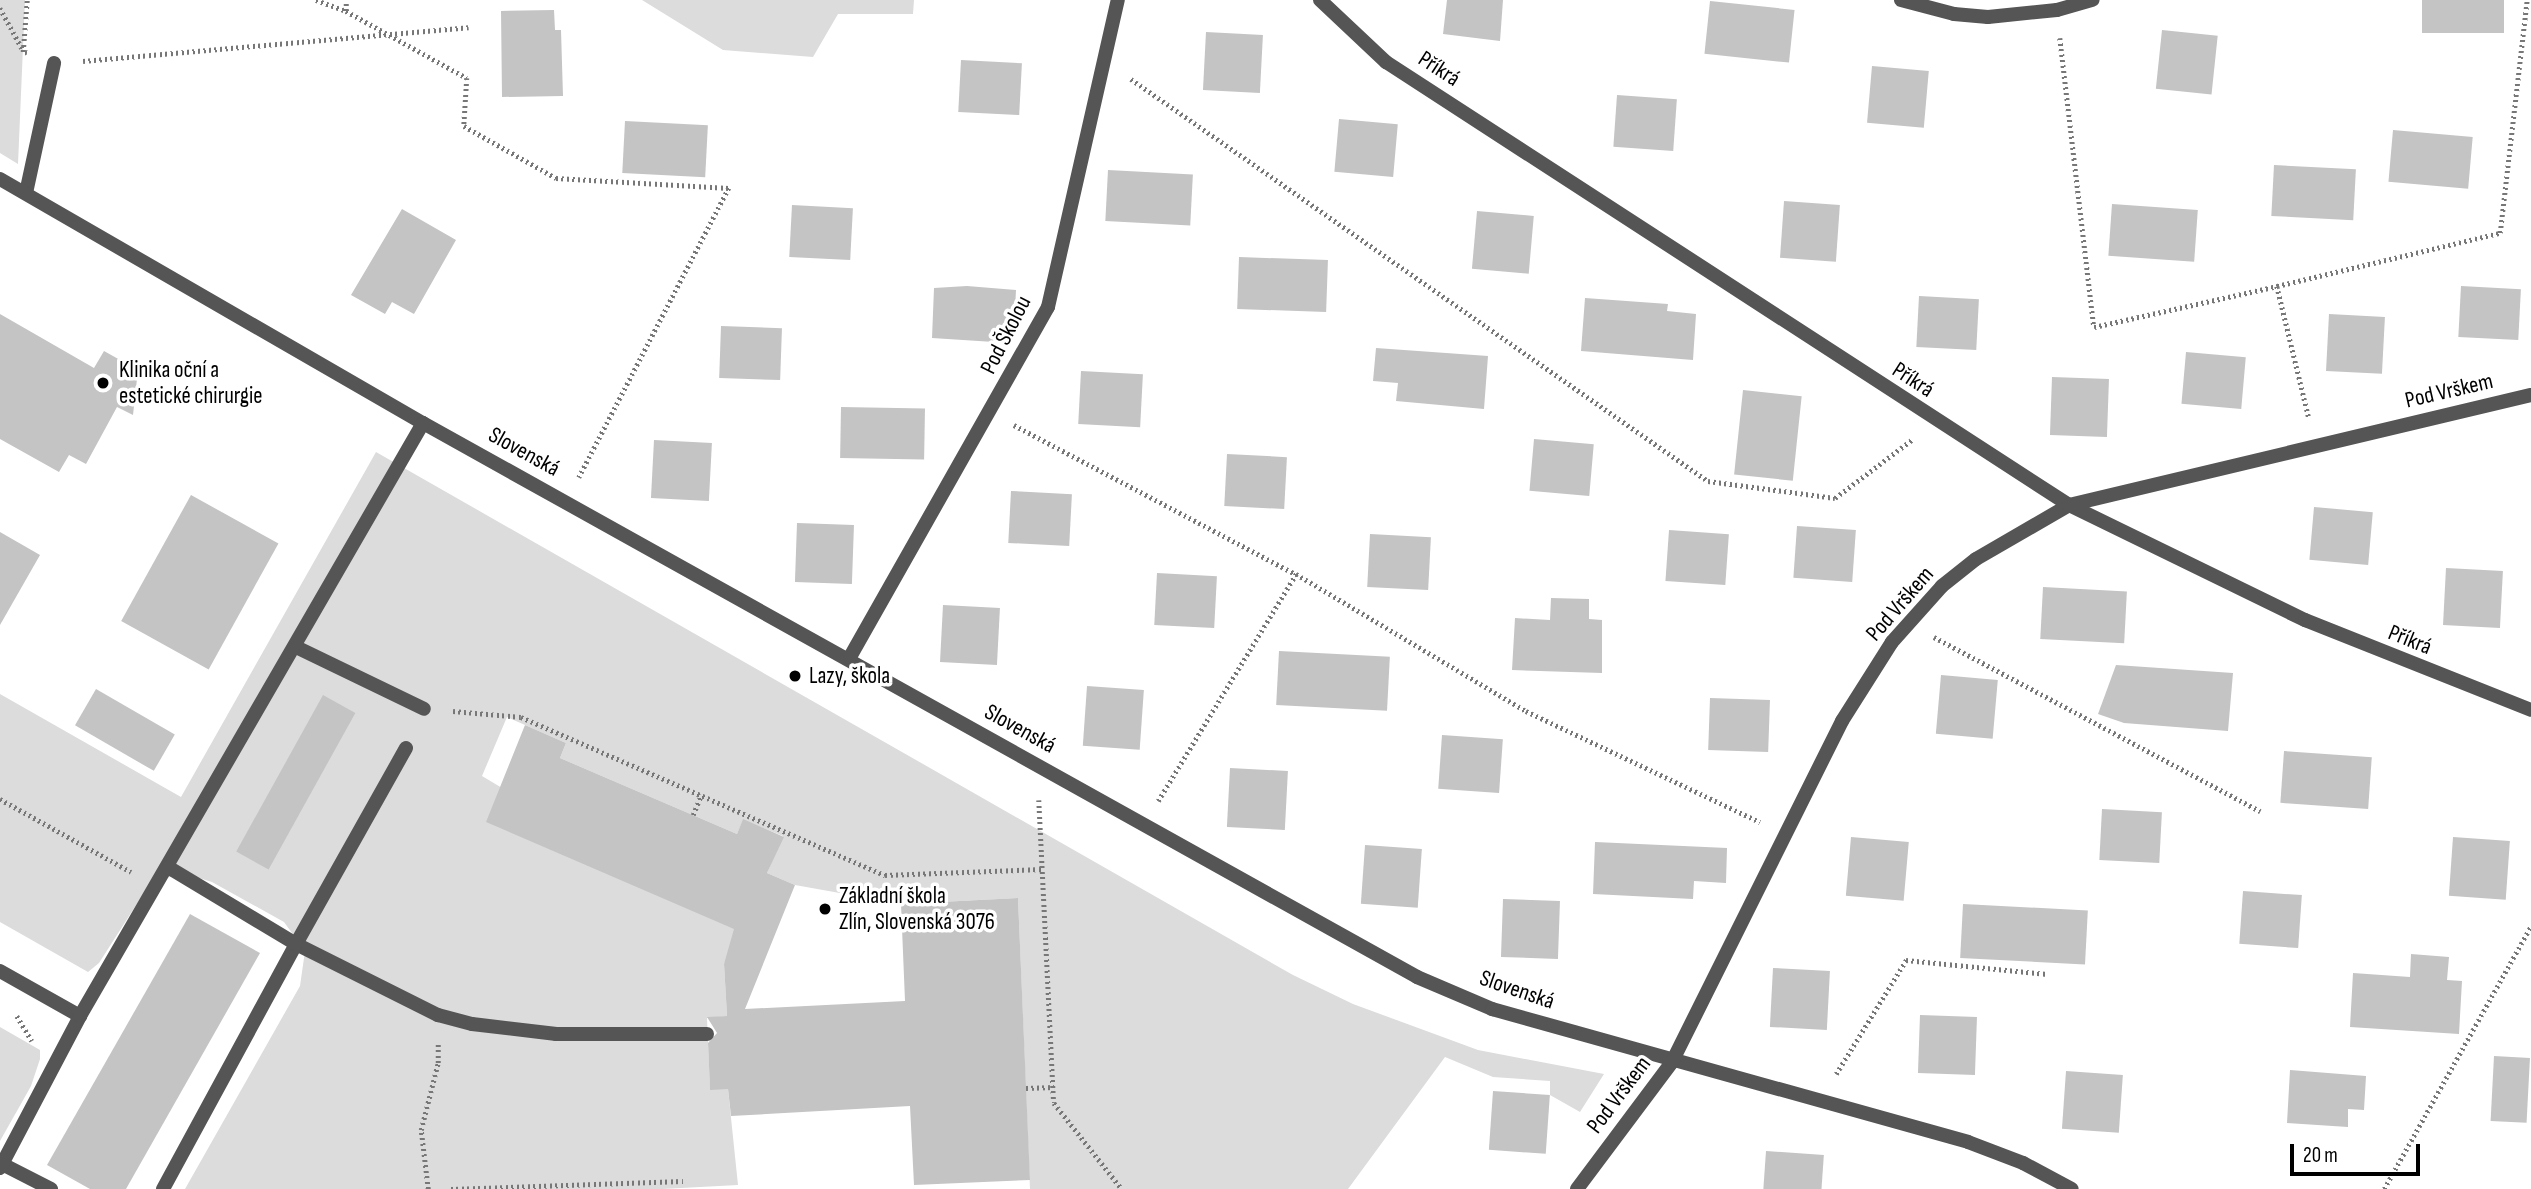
<!DOCTYPE html>
<meta charset="utf-8">
<style>
body{margin:0}
#map{position:relative;width:2531px;height:1189px;overflow:hidden;background:#fff;font-family:"Sofia Sans Condensed",sans-serif}
div>[style]{position:absolute}
.green>*{inset:0;background:#dcdcdc}
.building>*{inset:0;background:#c4c4c4;transform-origin:0 0}
.path>*{height:4.5px;margin-top:-2.25px;transform-origin:0;background:repeating-linear-gradient(90deg,#777 0 2px,transparent 0 5.5px)}
.service>*{height:14px;margin:-7px;padding:0 7px;transform-origin:7px;border-radius:7px;background:#555}
.minor>*{height:14px;margin:-7px;padding:0 7px;transform-origin:7px;border-radius:7px;background:#555}
.dots>*{width:19px;height:19px;translate:-50% -50%;box-sizing:border-box;border:4px solid #fff;border-radius:50%}
span{translate:-50% -50%;white-space:nowrap;text-align:center;line-height:1.15;-webkit-text-stroke:7px #fff;paint-order:stroke}
.street-label{font-size:23px;color:#000}
.poi-label{font-size:23px;color:#000}
.left{translate:0 -50%;text-align:left}
.scale{position:absolute;left:2290px;top:1144px;width:130px;height:32px;box-sizing:border-box;border:4px solid #000;border-top:0;padding-left:9px;font-size:21px;line-height:24px;white-space:nowrap;color:#000;-webkit-text-stroke:5px #fff;paint-order:stroke}
</style>
<div id="map">
<div class="green">
<i style="clip-path:polygon(0 0,25px 0,18px 164px,0 153px)"></i>
<i style="clip-path:polygon(642px 0,914px 0,913px 14px,838px 14px,813px 57px,723px 50px)"></i>
<i style="clip-path:polygon(376px 452px,1293px 975px,1353px 1004px,1478px 1050px,1604px 1074px,1580px 1112px,1550px 1095px,1550px 1081px,1493px 1077px,1445px 1057px,1348px 1189px,1030px 1189px,1018px 898px,901px 904px,795px 885px,767px 873px,783px 836px,743px 820px,737px 834px,560px 758px,566px 743px,507px 717px,482px 776px,740px 931px,724px 964px,727px 1016px,707px 1018px,710px 1089px,728px 1089px,738px 1185px,662px 1189px,185px 1189px,300px 986px,305px 951px,284px 922px,212px 882px,186px 874px,165px 878px,145px 891px,99px 963px,88px 972px,0 922px,0 694px,181px 797px)"></i>
<i style="clip-path:polygon(0 1027px,40px 1050px,40px 1059px,31px 1086px,0 1141px)"></i>
</div>
<div class="building">
<i style="clip-path:polygon(1447px 0,1503px 0,1500px 41px,1443px 34px)"></i>
<i style="left:2422px;top:0;width:82px;height:33px"></i>
<i style="left:1710px;top:1px;width:85px;height:53px;rotate:6deg"></i>
<i style="clip-path:polygon(554px 10px,555px 30px,561px 30px,563px 96px,502px 97px,501px 11px)"></i>
<i style="left:2162px;top:30px;width:56px;height:59px;rotate:6deg"></i>
<i style="left:1206px;top:32px;width:57px;height:58px;rotate:3deg"></i>
<i style="left:961px;top:60px;width:61px;height:52px;rotate:3deg"></i>
<i style="left:1872px;top:66px;width:57px;height:57px;rotate:5deg"></i>
<i style="left:1617px;top:95px;width:60px;height:52px;rotate:4deg"></i>
<i style="left:1339px;top:119px;width:59px;height:53px;rotate:5deg"></i>
<i style="left:625px;top:121px;width:83px;height:52px;rotate:3deg"></i>
<i style="left:2393px;top:130px;width:80px;height:52px;rotate:5deg"></i>
<i style="left:2274px;top:165px;width:82px;height:51px;rotate:3deg"></i>
<i style="left:1108px;top:170px;width:85px;height:51px;rotate:3deg"></i>
<i style="left:1784px;top:201px;width:56px;height:57px;rotate:4deg"></i>
<i style="left:2112px;top:204px;width:86px;height:52px;rotate:4deg"></i>
<i style="left:792px;top:205px;width:61px;height:52px;rotate:3deg"></i>
<i style="clip-path:polygon(402px 209px,456px 240px,414px 314px,392px 302px,385px 314px,351px 295px)"></i>
<i style="left:1477px;top:211px;width:57px;height:58px;rotate:5deg"></i>
<i style="left:1239px;top:257px;width:89px;height:52px;rotate:2deg"></i>
<i style="clip-path:polygon(967px 286px,1016px 290px,1014px 330px,994px 329px,994px 342px,932px 338px,934px 288px)"></i>
<i style="left:2461px;top:286px;width:60px;height:51px;rotate:3deg"></i>
<i style="left:1919px;top:296px;width:60px;height:51px;rotate:3deg"></i>
<i style="clip-path:polygon(1585px 298px,1668px 304px,1667px 311px,1696px 314px,1693px 360px,1581px 351px)"></i>
<i style="clip-path:polygon(0 314px,94px 368px,104px 351px,138px 370px,133px 415px,117px 407px,86px 464px,69px 455px,59px 472px,0 439px)"></i>
<i style="left:2329px;top:314px;width:56px;height:57px;rotate:3deg"></i>
<i style="left:721px;top:326px;width:61px;height:52px;rotate:2deg"></i>
<i style="clip-path:polygon(1376px 348px,1488px 356px,1484px 409px,1396px 401px,1398px 383px,1373px 381px)"></i>
<i style="left:2186px;top:352px;width:60px;height:52px;rotate:5deg"></i>
<i style="left:1081px;top:371px;width:62px;height:53px;rotate:3deg"></i>
<i style="left:2052px;top:377px;width:57px;height:58px;rotate:2deg"></i>
<i style="left:1743px;top:390px;width:59px;height:85px;rotate:6deg"></i>
<i style="left:841px;top:407px;width:84px;height:51px;rotate:1deg"></i>
<i style="left:1534px;top:439px;width:60px;height:52px;rotate:5deg"></i>
<i style="left:654px;top:440px;width:58px;height:58px;rotate:3deg"></i>
<i style="left:1227px;top:454px;width:60px;height:52px;rotate:3deg"></i>
<i style="left:1011px;top:491px;width:61px;height:52px;rotate:3deg"></i>
<i style="left:191px;top:495px;width:100px;height:144px;rotate:29deg"></i>
<i style="left:2314px;top:507px;width:59px;height:53px;rotate:5deg"></i>
<i style="left:797px;top:523px;width:57px;height:59px;rotate:2deg"></i>
<i style="left:1797px;top:526px;width:59px;height:52px;rotate:4deg"></i>
<i style="left:1669px;top:530px;width:60px;height:51px;rotate:4deg"></i>
<i style="clip-path:polygon(0 532px,40px 555px,0 625px)"></i>
<i style="left:1370px;top:534px;width:61px;height:53px;rotate:3deg"></i>
<i style="left:2446px;top:568px;width:57px;height:57px;rotate:3deg"></i>
<i style="left:1157px;top:573px;width:60px;height:52px;rotate:3deg"></i>
<i style="left:2043px;top:587px;width:84px;height:52px;rotate:3deg"></i>
<i style="clip-path:polygon(1551px 598px,1589px 599px,1589px 619px,1602px 620px,1602px 673px,1512px 670px,1515px 618px,1550px 620px)"></i>
<i style="left:943px;top:605px;width:57px;height:57px;rotate:3deg"></i>
<i style="left:1279px;top:651px;width:111px;height:54px;rotate:3deg"></i>
<i style="clip-path:polygon(2116px 665px,2233px 673px,2228px 731px,2124px 723px,2098px 714px)"></i>
<i style="left:1941px;top:675px;width:57px;height:59px;rotate:5deg"></i>
<i style="left:1087px;top:686px;width:57px;height:60px;rotate:4deg"></i>
<i style="left:96px;top:689px;width:91px;height:42px;rotate:30deg"></i>
<i style="left:323px;top:695px;width:37px;height:179px;rotate:29deg"></i>
<i style="left:1710px;top:698px;width:60px;height:52px;rotate:2deg"></i>
<i style="clip-path:polygon(525px 725px,566px 743px,560px 758px,737px 834px,743px 819px,784px 837px,767px 873px,795px 885px,745px 1009px,905px 1001px,901px 904px,1018px 898px,1030px 1180px,914px 1185px,910px 1106px,731px 1116px,728px 1089px,710px 1090px,708px 1043px,717px 1033px,707px 1017px,727px 1016px,724px 964px,734px 929px,486px 822px)"></i>
<i style="left:1442px;top:735px;width:61px;height:54px;rotate:4deg"></i>
<i style="left:2284px;top:751px;width:88px;height:52px;rotate:4deg"></i>
<i style="left:1230px;top:768px;width:58px;height:59px;rotate:3deg"></i>
<i style="left:2102px;top:809px;width:60px;height:51px;rotate:3deg"></i>
<i style="left:1851px;top:837px;width:58px;height:59px;rotate:5deg"></i>
<i style="left:2453px;top:837px;width:57px;height:59px;rotate:4deg"></i>
<i style="clip-path:polygon(1595px 842px,1727px 848px,1726px 883px,1694px 881px,1693px 899px,1593px 894px)"></i>
<i style="left:1365px;top:845px;width:57px;height:59px;rotate:4deg"></i>
<i style="left:2243px;top:891px;width:59px;height:53px;rotate:4deg"></i>
<i style="left:1503px;top:899px;width:57px;height:58px;rotate:2deg"></i>
<i style="left:1963px;top:904px;width:125px;height:54px;rotate:3deg"></i>
<i style="clip-path:polygon(190px 914px,260px 953px,126px 1189px,90px 1189px,47px 1165px)"></i>
<i style="clip-path:polygon(2411px 954px,2449px 957px,2447px 980px,2462px 981px,2459px 1034px,2350px 1027px,2353px 973px,2410px 977px)"></i>
<i style="left:1773px;top:968px;width:57px;height:59px;rotate:3deg"></i>
<i style="left:1920px;top:1015px;width:57px;height:58px;rotate:2deg"></i>
<i style="left:2494px;top:1056px;width:36px;height:65px;rotate:3deg"></i>
<i style="clip-path:polygon(2290px 1070px,2366px 1076px,2364px 1110px,2348px 1109px,2348px 1127px,2287px 1123px)"></i>
<i style="left:2066px;top:1071px;width:57px;height:58px;rotate:4deg"></i>
<i style="left:1493px;top:1091px;width:57px;height:59px;rotate:4deg"></i>
<i style="left:1766px;top:1151px;width:58px;height:38px;rotate:4deg"></i>
</div>
<div class="path">
<i style="left:316px;top:0;width:32px;rotate:20deg"></i>
<i style="left:346px;top:11px;width:11px;rotate:-90deg"></i>
<i style="left:0;top:8px;width:48px;rotate:61.3deg"></i>
<i style="left:346px;top:11px;width:138px;rotate:29deg"></i>
<i style="left:467px;top:78px;width:48px;rotate:93.6deg"></i>
<i style="left:464px;top:126px;width:106px;rotate:29.5deg"></i>
<i style="left:556px;top:178px;width:173px;rotate:3.3deg"></i>
<i style="left:729px;top:188px;width:326px;rotate:117.4deg"></i>
<i style="left:2060px;top:38px;width:291px;rotate:83.3deg"></i>
<i style="left:2094px;top:327px;width:188px;rotate:-12.6deg"></i>
<i style="left:2277px;top:286px;width:136px;rotate:76.4deg"></i>
<i style="left:27px;top:53px;width:4px;rotate:-166deg"></i>
<i style="left:23px;top:52px;width:52px;rotate:-85.6deg"></i>
<i style="left:83px;top:61px;width:387px;rotate:-5deg"></i>
<i style="left:1131px;top:79px;width:703px;rotate:34.87deg"></i>
<i style="left:1708px;top:481px;width:128px;rotate:7.6deg"></i>
<i style="left:1835px;top:498px;width:98px;rotate:-37.1deg"></i>
<i style="left:2277px;top:286px;width:229px;rotate:-13.4deg"></i>
<i style="left:2500px;top:233px;width:235px;rotate:-83.4deg"></i>
<i style="left:1014px;top:425px;width:319px;rotate:27.9deg"></i>
<i style="left:1296px;top:574px;width:268px;rotate:30.8deg"></i>
<i style="left:1526px;top:711px;width:259px;rotate:25.4deg"></i>
<i style="left:1934px;top:637px;width:370px;rotate:28.1deg"></i>
<i style="left:453px;top:711px;width:68px;rotate:5deg"></i>
<i style="left:521px;top:717px;width:397px;rotate:23.5deg"></i>
<i style="left:885px;top:875px;width:158px;rotate:-2.2deg"></i>
<i style="left:0;top:799px;width:150px;rotate:29.1deg"></i>
<i style="left:1039px;top:800px;width:303px;rotate:87.2deg"></i>
<i style="left:1054px;top:1103px;width:110px;rotate:51.7deg"></i>
<i style="left:1158px;top:801px;width:266px;rotate:-58.7deg"></i>
<i style="left:693px;top:815px;width:22px;rotate:-68deg"></i>
<i style="left:17px;top:1016px;width:29px;rotate:59deg"></i>
<i style="left:1836px;top:1074px;width:134px;rotate:-58.4deg"></i>
<i style="left:1906px;top:960px;width:142px;rotate:5.7deg"></i>
<i style="left:1026px;top:1088px;width:28px;rotate:-2deg"></i>
<i style="left:428px;top:1189px;width:59px;rotate:-96.8deg"></i>
<i style="left:421px;top:1130px;width:69px;rotate:-75.8deg"></i>
<i style="left:438px;top:1063px;width:19px;rotate:-90deg"></i>
<i style="left:451px;top:1189px;width:232px;rotate:-2deg"></i>
<i style="left:2384px;top:1189px;width:301px;rotate:-60.8deg"></i>
</div>
<div class="service">
<i style="left:26px;top:193px;width:133px;rotate:-77.8deg"></i>
<i style="left:296px;top:647px;width:142px;rotate:25.8deg"></i>
<i style="left:406px;top:748px;width:225px;rotate:119.3deg"></i>
<i style="left:296px;top:944px;width:159px;rotate:26.6deg"></i>
<i style="left:438px;top:1015px;width:35px;rotate:15deg"></i>
<i style="left:472px;top:1024px;width:85px;rotate:6.8deg"></i>
<i style="left:556px;top:1034px;width:151px"></i>
</div>
<div class="minor">
<i style="left:1320px;top:0;width:91px;rotate:43.2deg"></i>
<i style="left:1386px;top:62px;width:814px;rotate:32.97deg"></i>
<i style="left:2069px;top:505px;width:263px;rotate:26deg"></i>
<i style="left:2305px;top:620px;width:243px;rotate:21.7deg"></i>
<i style="left:1901px;top:0;width:55px;rotate:14.8deg"></i>
<i style="left:1954px;top:14px;width:34px;rotate:5deg"></i>
<i style="left:1988px;top:17px;width:69px;rotate:-5.8deg"></i>
<i style="left:2057px;top:10px;width:37px;rotate:-16deg"></i>
<i style="left:0;top:179px;width:488px;rotate:30deg"></i>
<i style="left:423px;top:423px;width:1138px;rotate:29.13deg"></i>
<i style="left:1417px;top:977px;width:82px;rotate:23.1deg"></i>
<i style="left:1492px;top:1009px;width:494px;rotate:15.6deg"></i>
<i style="left:1968px;top:1142px;width:59px;rotate:20.9deg"></i>
<i style="left:2023px;top:1163px;width:55px;rotate:28deg"></i>
<i style="left:850px;top:657px;width:402px;rotate:-60.5deg"></i>
<i style="left:1048px;top:307px;width:315px;rotate:-77.2deg"></i>
<i style="left:0;top:971px;width:92px;rotate:29.4deg"></i>
<i style="left:2px;top:1164px;width:55px;rotate:27deg"></i>
<i style="left:0;top:1168px;width:172px;rotate:-62.2deg"></i>
<i style="left:80px;top:1016px;width:685px;rotate:-59.95deg"></i>
<i style="left:163px;top:1189px;width:279px;rotate:-61.5deg"></i>
<i style="left:296px;top:944px;width:149px;rotate:-149deg"></i>
<i style="left:1577px;top:1189px;width:159px;rotate:-53.2deg"></i>
<i style="left:1672px;top:1062px;width:381px;rotate:-63.5deg"></i>
<i style="left:1842px;top:721px;width:93px;rotate:-57.7deg"></i>
<i style="left:1892px;top:642px;width:75px;rotate:-48.2deg"></i>
<i style="left:1942px;top:586px;width:43px;rotate:-38.5deg"></i>
<i style="left:1976px;top:559px;width:108px;rotate:-30.1deg"></i>
<i style="left:2069px;top:505px;width:475px;rotate:-13.4deg"></i>
</div>
<div class="dots">
<i style="left:103px;top:383px;background:#000"></i>
<i style="left:795px;top:676px;background:#000"></i>
<i style="left:825px;top:909px;background:#000"></i>
</div>
<div class="street-label">
<span style="left:1439px;top:69px;rotate:33deg">Příkrá</span>
<span style="left:1006px;top:335px;rotate:-63deg">Pod Školou</span>
<span style="left:1913px;top:380px;rotate:33deg">Příkrá</span>
<span style="left:2449px;top:391px;rotate:-13deg">Pod Vrškem</span>
<span style="left:524px;top:452px;rotate:29deg">Slovenská</span>
<span style="left:1900px;top:604px;rotate:-49deg">Pod Vrškem</span>
<span style="left:2410px;top:640px;rotate:22deg">Příkrá</span>
<span style="left:1020px;top:729px;rotate:29deg">Slovenská</span>
<span style="left:1517px;top:990px;rotate:19deg">Slovenská</span>
<span style="left:1619px;top:1095px;rotate:-53deg">Pod Vrškem</span>
</div>
<div class="poi-label">
<span class="left" style="left:119px;top:383px">Klinika oční a<br>estetické chirurgie</span>
<span class="left" style="left:809px;top:676px">Lazy, škola</span>
<span class="left" style="left:839px;top:909px">Základní škola<br>Zlín, Slovenská 3076</span>
</div>
<div class="scale">20 m</div>
</div>
